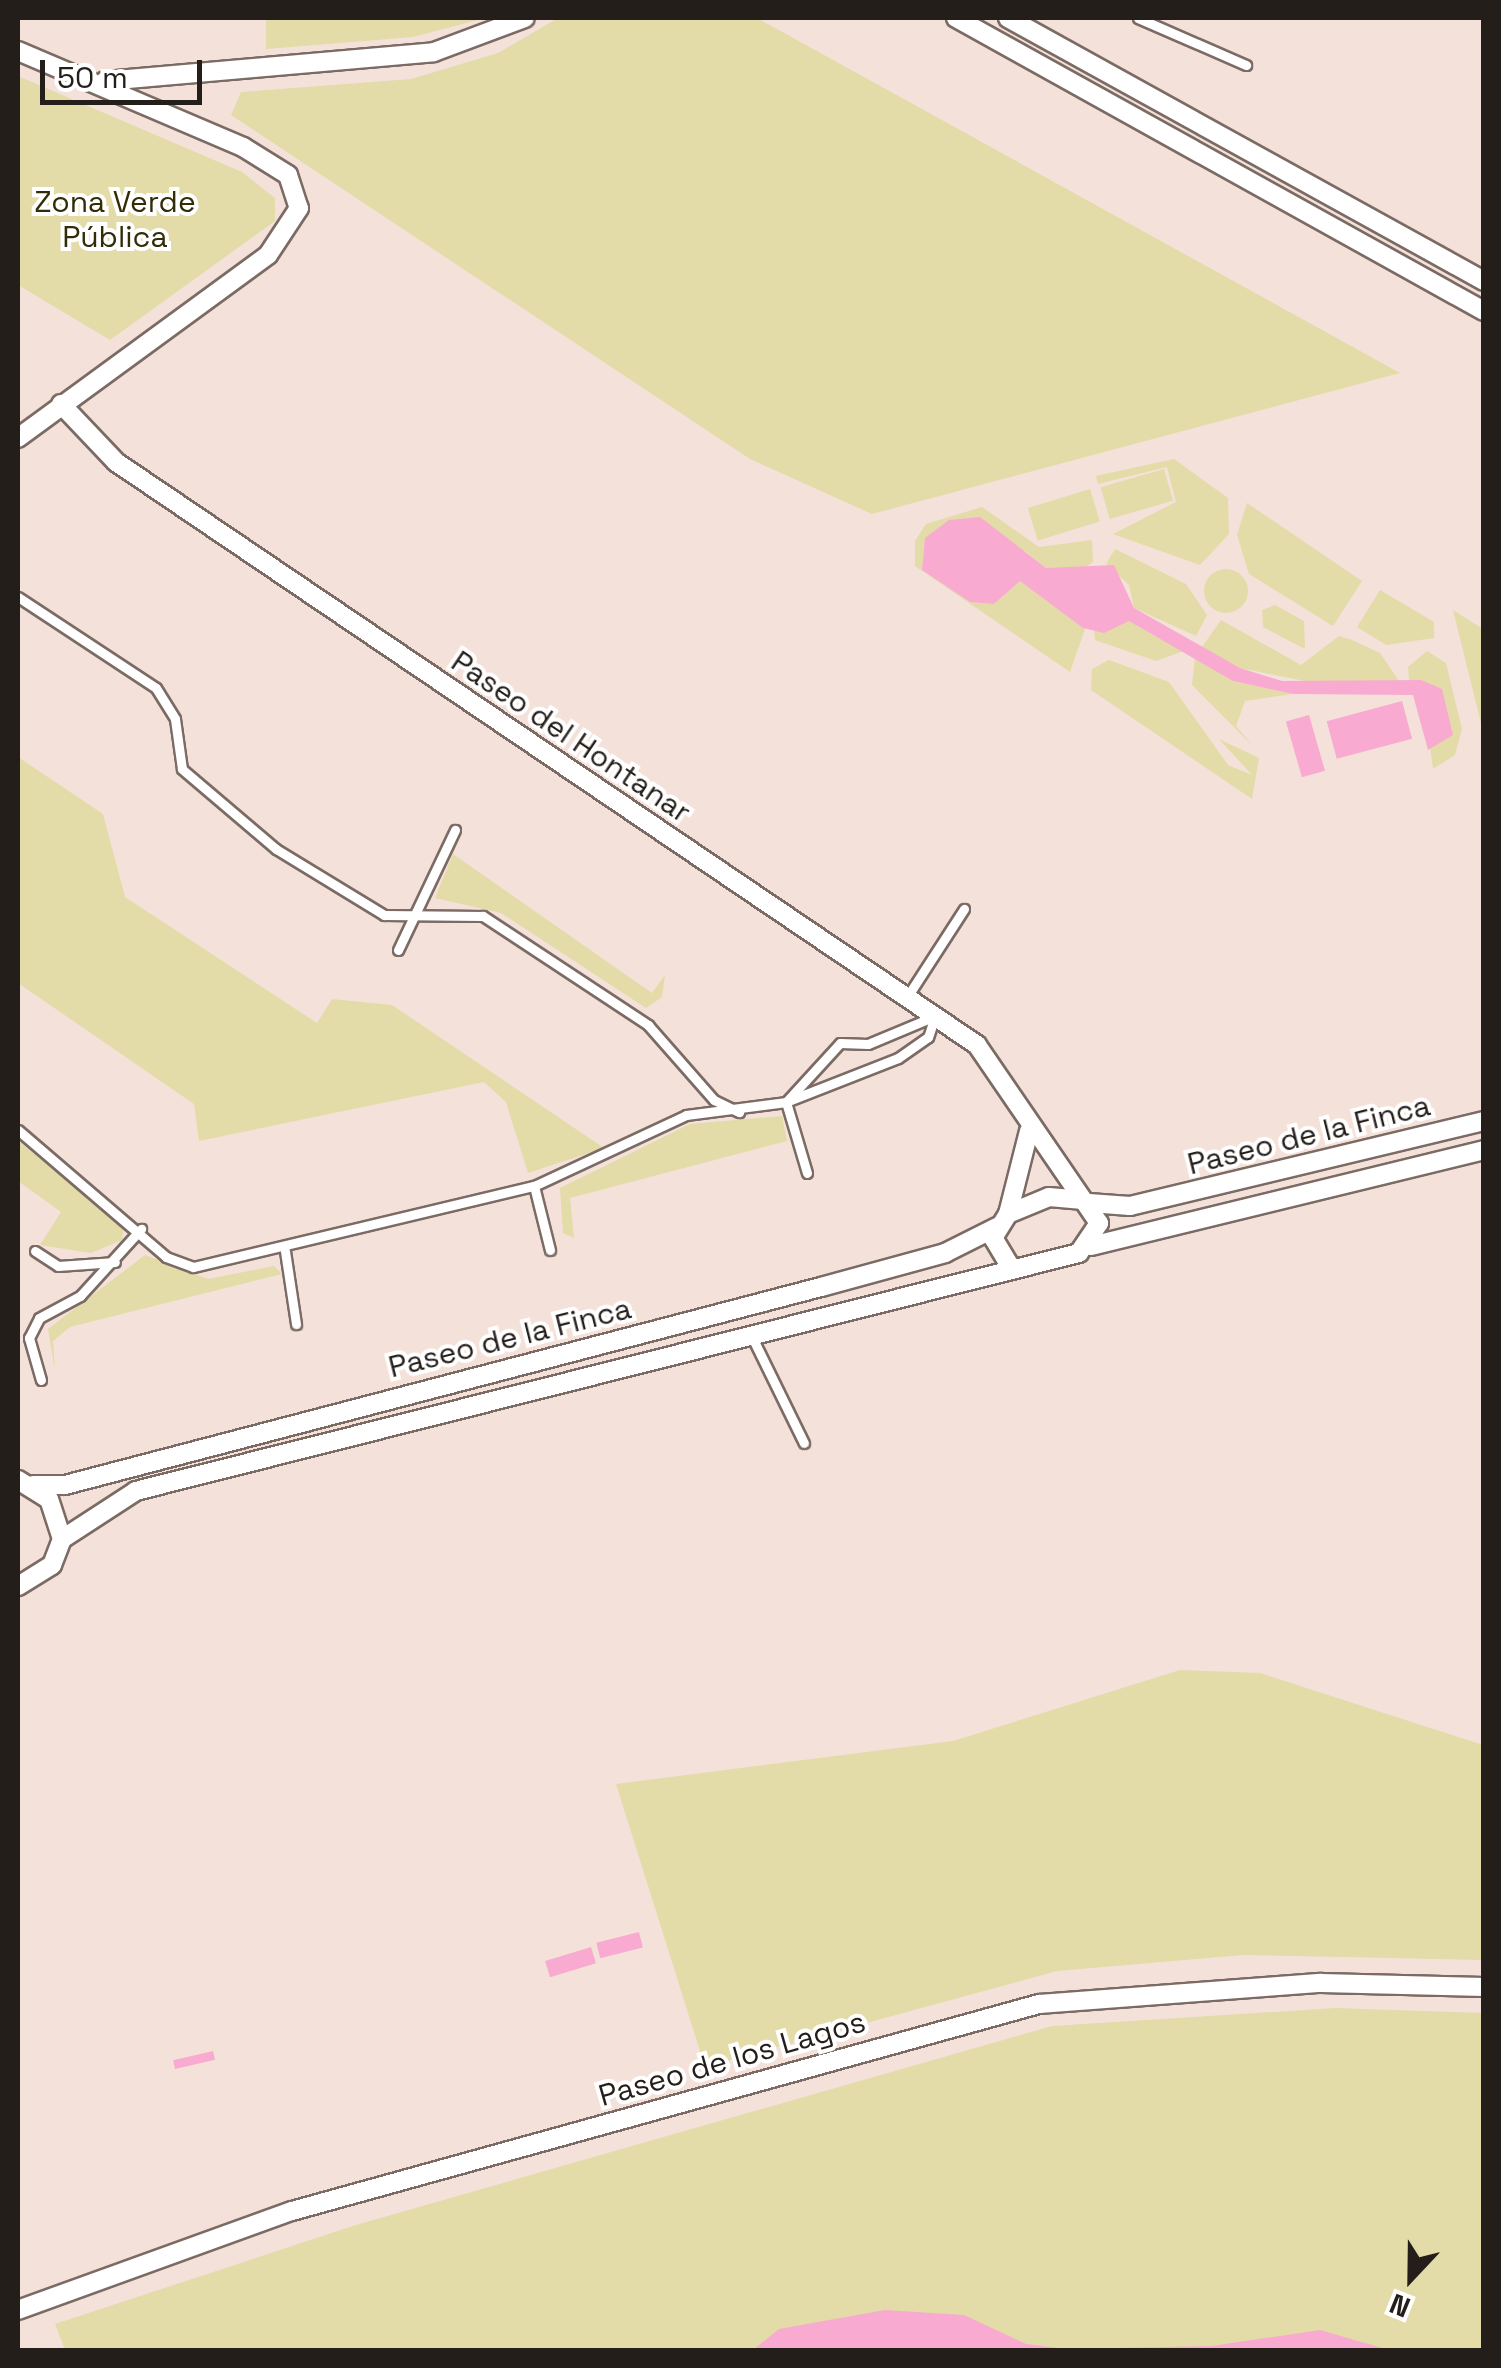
<!DOCTYPE html>
<meta charset="utf-8">
<style>
body{margin:0}
#map{position:relative;width:1501px;height:2368px;overflow:hidden;background:#f4e2da;font-family:"Space Grotesk",sans-serif}
div>[style]{position:absolute}
.green>*{inset:0;background:#e3dba8;transform-origin:0 0}
.round{border-radius:50%}
.water>*{inset:0;background:#f9aad0;transform-origin:0 0}
.roads{filter:drop-shadow(2px 0 #7b6b64) drop-shadow(-2px 0 #7b6b64) drop-shadow(0 2px #7b6b64) drop-shadow(0 -2px #7b6b64)}
.lane>*{height:9px;margin:-4.5px;padding:0 4.5px;transform-origin:4.5px;border-radius:4.5px;background:#fff}
.street>*{height:18px;margin:-9px;padding:0 9px;transform-origin:9px;border-radius:9px;background:#fff}
span{translate:-50% -50%;white-space:nowrap;text-align:center;line-height:1.15;-webkit-text-stroke:8px #fff;paint-order:stroke}
.park-label{font-size:30px;color:#322c07}
.street-label{font-size:30px;color:#241e1b}
.frame{position:absolute;inset:0;border:20px solid #241e1b;pointer-events:none}
.north{position:absolute;left:1361px;top:2228px;width:100px;height:100px;-webkit-text-stroke:8px #fff;paint-order:stroke;rotate:202deg;font-size:28px;font-weight:700;line-height:40px;text-align:center;color:#241e1b}
.north::after{content:'';display:block;margin:auto;width:35px;height:45px;background:#241e1b;clip-path:polygon(50% 0,100% 100%,50% 72%,0 100%)}
.scale{position:absolute;left:40px;top:60px;width:162px;height:45px;box-sizing:border-box;border:5px solid #241e1b;border-top:0;padding-left:12px;font-size:30px;line-height:35px;white-space:nowrap;color:#241e1b;-webkit-text-stroke:8px #fff;paint-order:stroke}
</style>
<div id="map">
<div class="green">
<i style="clip-path:polygon(266px 18px,485px 18px,413px 37px,266px 49px)"></i>
<i style="clip-path:polygon(558px 18px,757px 18px,1400px 373px,872px 514px,750px 459px,231px 115px,241px 92px,411px 79px,498px 53px)"></i>
<i style="clip-path:polygon(18px 76px,242px 172px,275px 198px,275px 221px,110px 340px,18px 285px)"></i>
<i style="clip-path:polygon(1174px 459px,1228px 498px,1229px 534px,1200px 565px,1113px 534px,1176px 502px,1167px 467px,1098px 484px,1096px 476px)"></i>
<i style="left:1164px;top:469px;width:33px;height:66px;rotate:74deg"></i>
<i style="left:1090px;top:489px;width:34px;height:65px;rotate:73deg"></i>
<i style="clip-path:polygon(1247px 503px,1362px 581px,1333px 626px,1249px 574px,1237px 535px)"></i>
<i style="clip-path:polygon(982px 507px,1039px 547px,1092px 540px,1093px 562px,1075px 574px,1046px 568px,1025px 551px,925px 538px,922px 569px,971px 602px,994px 604px,1020px 580px,1036px 585px,1085px 629px,1070px 672px,915px 566px,915px 541px,926px 524px)"></i>
<i style="clip-path:polygon(1115px 549px,1186px 584px,1207px 615px,1196px 636px,1134px 608px,1129px 585px,1106px 564px)"></i>
<i class="round" style="left:1204px;top:569px;width:44px;height:44px"></i>
<i style="clip-path:polygon(1380px 590px,1434px 622px,1434px 638px,1386px 645px,1357px 627px)"></i>
<i style="clip-path:polygon(1275px 605px,1304px 621px,1305px 649px,1263px 627px,1262px 610px)"></i>
<i style="clip-path:polygon(1453px 610px,1483px 629px,1483px 728px,1482px 727px)"></i>
<i style="clip-path:polygon(1129px 620px,1154px 636px,1186px 650px,1156px 661px,1095px 640px,1094px 631px)"></i>
<i style="clip-path:polygon(1221px 620px,1301px 665px,1339px 636px,1352px 640px,1380px 653px,1399px 681px,1324px 685px,1240px 668px,1202px 647px)"></i>
<i style="clip-path:polygon(1427px 651px,1446px 663px,1462px 729px,1455px 755px,1433px 769px,1421px 680px,1409px 680px,1408px 667px)"></i>
<i style="clip-path:polygon(1195px 657px,1233px 681px,1293px 694px,1245px 701px,1236px 726px,1254px 747px,1192px 685px)"></i>
<i style="clip-path:polygon(1109px 660px,1169px 682px,1228px 765px,1252px 775px,1219px 739px,1259px 758px,1252px 799px,1091px 690px,1092px 669px)"></i>
<i style="clip-path:polygon(18px 757px,103px 814px,125px 897px,317px 1023px,332px 999px,392px 1005px,604px 1148px,528px 1173px,506px 1102px,484px 1082px,199px 1141px,194px 1104px,18px 983px)"></i>
<i style="clip-path:polygon(453px 854px,652px 993px,665px 975px,662px 997px,646px 1008px,501px 913px,435px 898px)"></i>
<i style="clip-path:polygon(782px 1116px,787px 1141px,570px 1198px,574px 1238px,563px 1233px,560px 1188px,690px 1124px)"></i>
<i style="clip-path:polygon(18px 1141px,124px 1226px,122px 1240px,91px 1253px,40px 1245px,61px 1212px,18px 1181px)"></i>
<i style="clip-path:polygon(145px 1255px,208px 1279px,274px 1266px,282px 1274px,70px 1327px,53px 1341px,55px 1370px,48px 1329px)"></i>
<i style="clip-path:polygon(1180px 1670px,1260px 1673px,1483px 1745px,1483px 1960px,1243px 1955px,1057px 1971px,705px 2067px,616px 1784px,953px 1741px)"></i>
<i style="clip-path:polygon(1335px 2008px,1483px 2013px,1483px 2350px,65px 2350px,55px 2324px,356px 2225px,1052px 2026px)"></i>
</div>
<div class="water">
<i style="clip-path:polygon(980px 517px,1046px 568px,1114px 565px,1134px 608px,1240px 668px,1282px 681px,1421px 680px,1442px 689px,1453px 735px,1428px 750px,1413px 695px,1293px 694px,1233px 681px,1129px 621px,1104px 633px,1083px 628px,1020px 581px,994px 604px,970px 602px,922px 570px,925px 538px,949px 520px)"></i>
<i style="left:1402px;top:701px;width:39px;height:78px;rotate:75deg"></i>
<i style="left:1309px;top:715px;width:58px;height:24px;rotate:74deg"></i>
<i style="left:639px;top:1932px;width:16px;height:44px;rotate:76deg"></i>
<i style="left:591px;top:1947px;width:17px;height:48px;rotate:73deg"></i>
<i style="left:213px;top:2051px;width:9px;height:41px;rotate:77deg"></i>
<i style="clip-path:polygon(885px 2310px,964px 2315px,1026px 2344px,1066px 2349px,1212px 2346px,1320px 2330px,1389px 2350px,753px 2350px,779px 2329px)"></i>
</div>
<div class="roads">
<div class="lane">
<i style="left:1138px;top:18px;width:118px;rotate:23.5deg"></i>
<i style="left:18px;top:597px;width:165px;rotate:33.4deg"></i>
<i style="left:156px;top:688px;width:36px;rotate:58deg"></i>
<i style="left:175px;top:719px;width:50px;rotate:82deg"></i>
<i style="left:182px;top:769px;width:123px;rotate:40.4deg"></i>
<i style="left:276px;top:849px;width:127px;rotate:31.4deg"></i>
<i style="left:384px;top:915px;width:99px;rotate:0.6deg"></i>
<i style="left:483px;top:916px;width:198px;rotate:33.4deg"></i>
<i style="left:648px;top:1025px;width:100px;rotate:48.7deg"></i>
<i style="left:714px;top:1100px;width:28px;rotate:26deg"></i>
<i style="left:398px;top:950px;width:133px;rotate:-64.6deg"></i>
<i style="left:907px;top:997px;width:105px;rotate:-57.1deg"></i>
<i style="left:935px;top:1016px;width:22px;rotate:108deg"></i>
<i style="left:928px;top:1037px;width:37px;rotate:145deg"></i>
<i style="left:898px;top:1058px;width:120px;rotate:158.6deg"></i>
<i style="left:786px;top:1102px;width:80px;rotate:-47.5deg"></i>
<i style="left:840px;top:1043px;width:28px;rotate:2deg"></i>
<i style="left:868px;top:1044px;width:73px;rotate:-22.7deg"></i>
<i style="left:18px;top:1130px;width:195px;rotate:40.6deg"></i>
<i style="left:166px;top:1257px;width:29px;rotate:20deg"></i>
<i style="left:193px;top:1267px;width:350px;rotate:-13.4deg"></i>
<i style="left:534px;top:1186px;width:168px;rotate:-25deg"></i>
<i style="left:686px;top:1115px;width:101px;rotate:-7.4deg"></i>
<i style="left:786px;top:1102px;width:74px;rotate:73.5deg"></i>
<i style="left:534px;top:1186px;width:66px;rotate:76deg"></i>
<i style="left:35px;top:1251px;width:27px;rotate:33deg"></i>
<i style="left:58px;top:1266px;width:57px;rotate:-4deg"></i>
<i style="left:285px;top:1251px;width:74px;rotate:81.4deg"></i>
<i style="left:752px;top:1337px;width:118px;rotate:63.9deg"></i>
<i style="left:41px;top:1380px;width:44px;rotate:-105.9deg"></i>
<i style="left:29px;top:1338px;width:22px;rotate:-63deg"></i>
<i style="left:39px;top:1318px;width:47px;rotate:-28.2deg"></i>
<i style="left:80px;top:1296px;width:91px;rotate:-47.7deg"></i>
</div>
<div class="street">
<i style="left:956px;top:18px;width:604px;rotate:29.03deg"></i>
<i style="left:1008px;top:18px;width:544px;rotate:28.92deg"></i>
<i style="left:18px;top:51px;width:245px;rotate:23.1deg"></i>
<i style="left:243px;top:147px;width:53px;rotate:31.9deg"></i>
<i style="left:288px;top:175px;width:35px;rotate:72deg"></i>
<i style="left:299px;top:208px;width:56px;rotate:123.4deg"></i>
<i style="left:268px;top:255px;width:310px;rotate:143.8deg"></i>
<i style="left:105px;top:81px;width:330px;rotate:-5deg"></i>
<i style="left:434px;top:52px;width:97px;rotate:-20.5deg"></i>
<i style="left:61px;top:404px;width:80px;rotate:46.5deg"></i>
<i style="left:116px;top:462px;width:1040px;rotate:34.1deg"></i>
<i style="left:977px;top:1045px;width:216px;rotate:55.6deg"></i>
<i style="left:1099px;top:1223px;width:36px;rotate:124deg"></i>
<i style="left:1079px;top:1253px;width:973px;rotate:165.84deg"></i>
<i style="left:136px;top:1491px;width:88px;rotate:147deg"></i>
<i style="left:1089px;top:1203px;width:41px;rotate:4.2deg"></i>
<i style="left:1130px;top:1206px;width:364px;rotate:-13.5deg"></i>
<i style="left:1008px;top:1214px;width:86px;rotate:-75.8deg"></i>
<i style="left:1091px;top:1246px;width:405px;rotate:-13.7deg"></i>
<i style="left:1010px;top:1266px;width:33px;rotate:-121deg"></i>
<i style="left:993px;top:1238px;width:28px;rotate:-58deg"></i>
<i style="left:1008px;top:1214px;width:44px;rotate:-22.5deg"></i>
<i style="left:1049px;top:1197px;width:34px;rotate:5deg"></i>
<i style="left:18px;top:1480px;width:36px;rotate:32deg"></i>
<i style="left:49px;top:1499px;width:42px;rotate:72deg"></i>
<i style="left:62px;top:1539px;width:28px;rotate:111deg"></i>
<i style="left:52px;top:1565px;width:40px;rotate:148deg"></i>
<i style="left:33px;top:1485px;width:32px"></i>
<i style="left:65px;top:1485px;width:781px;rotate:-14.68deg"></i>
<i style="left:821px;top:1287px;width:129px;rotate:-15.3deg"></i>
<i style="left:945px;top:1253px;width:58px;rotate:-26.6deg"></i>
<i style="left:18px;top:2310px;width:291px;rotate:-19.9deg"></i>
<i style="left:292px;top:2211px;width:775px;rotate:-15.49deg"></i>
<i style="left:1039px;top:2004px;width:283px;rotate:-4.3deg"></i>
<i style="left:1321px;top:1983px;width:163px;rotate:1.4deg"></i>
</div>
</div>
<div class="park-label">
<span style="left:115px;top:219px">Zona Verde<br>Pública</span>
</div>
<div class="street-label">
<span style="left:571px;top:737px;rotate:34deg">Paseo del Hontanar</span>
<span style="left:1309px;top:1135px;rotate:-14deg">Paseo de la Finca</span>
<span style="left:510px;top:1338px;rotate:-14deg">Paseo de la Finca</span>
<span style="left:732px;top:2059px;rotate:-16deg">Paseo de los Lagos</span>
</div>
<div class="frame"></div>
<div class="north">N</div>
<div class="scale">50 m</div>
</div>
